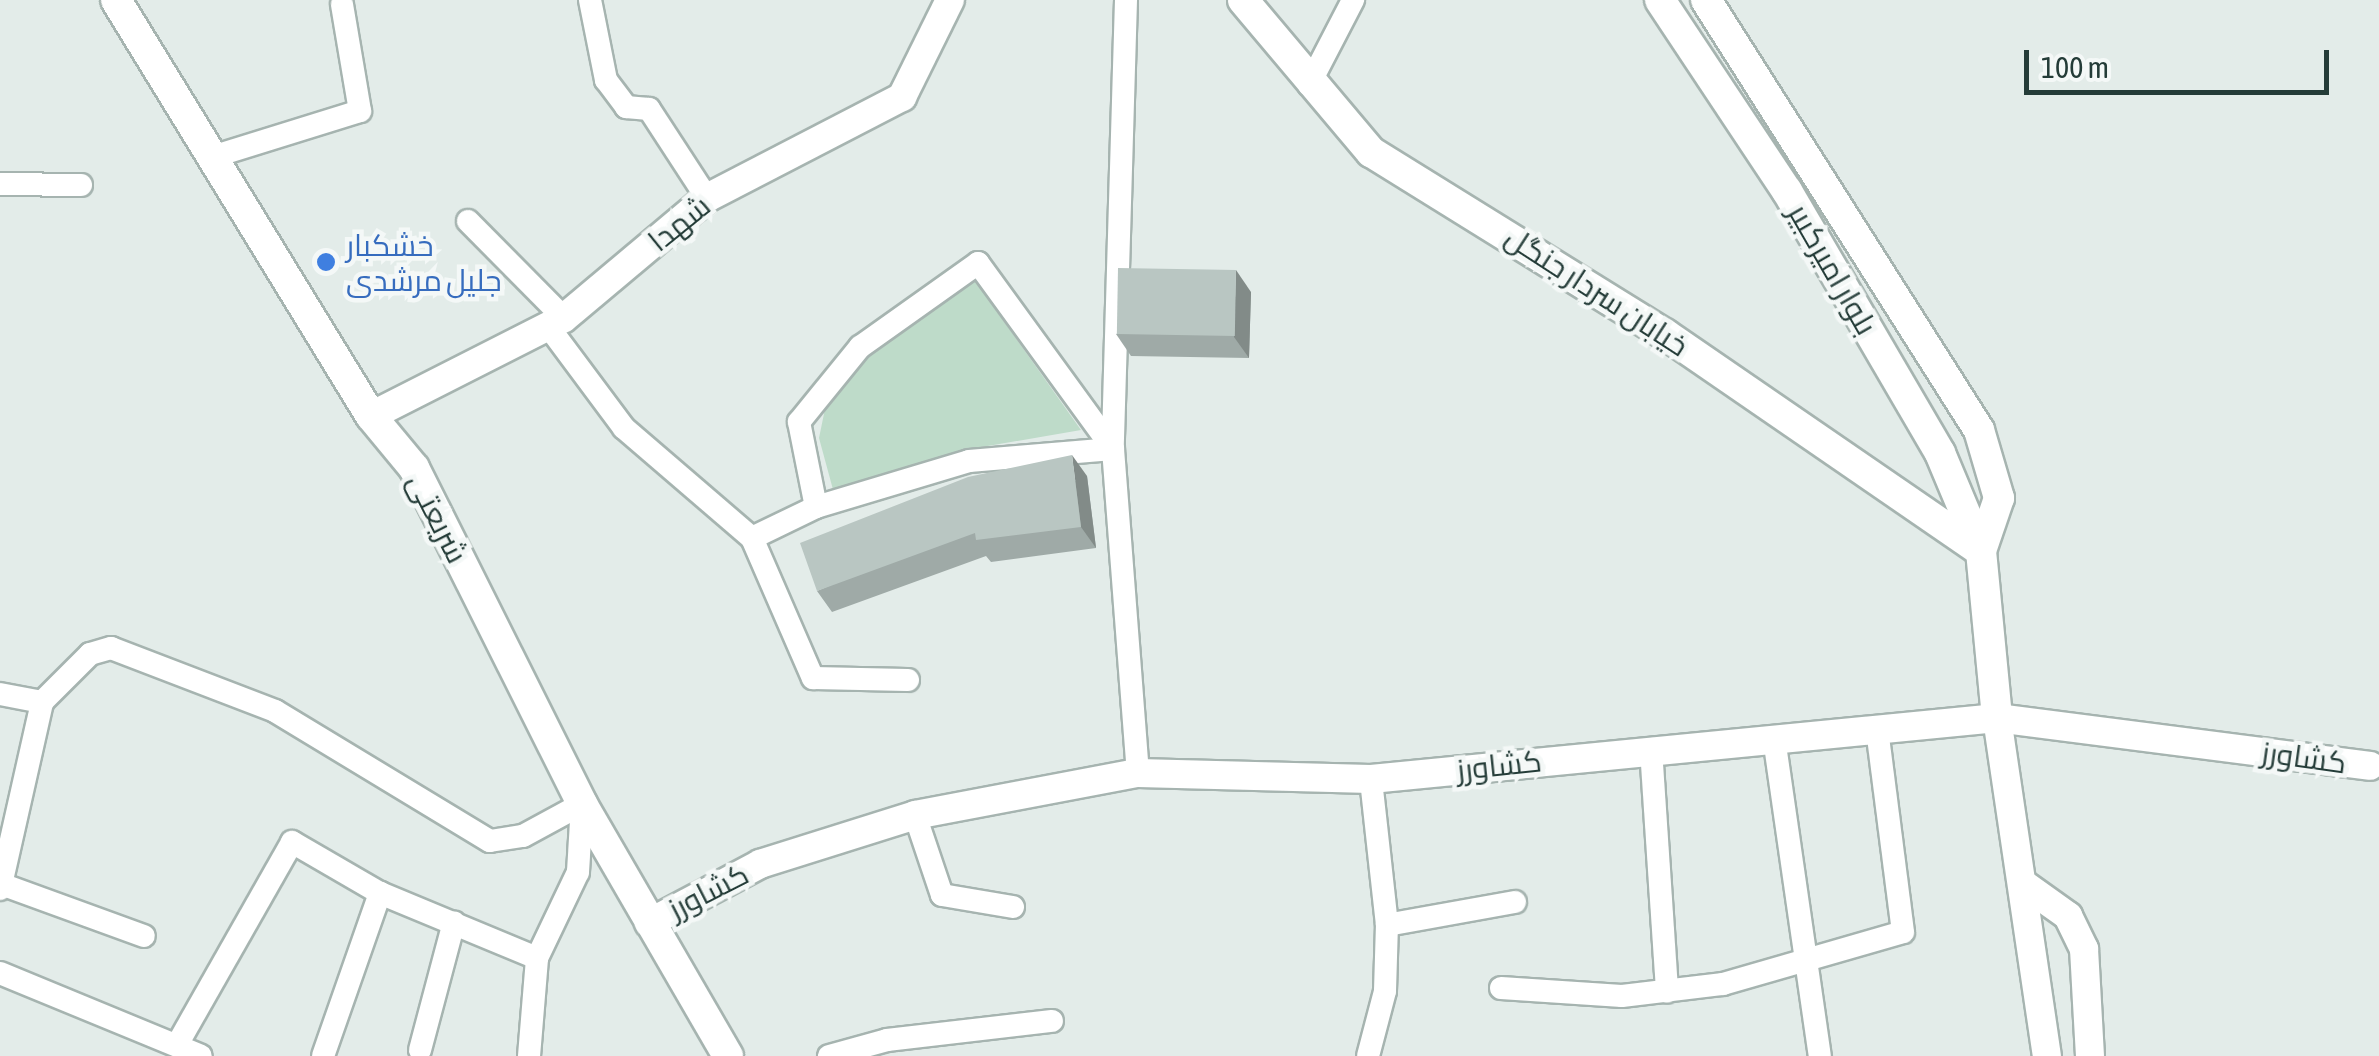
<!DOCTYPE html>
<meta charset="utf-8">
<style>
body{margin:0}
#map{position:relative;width:2379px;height:1056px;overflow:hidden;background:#e3ece9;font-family:"Asap Condensed",Cairo,sans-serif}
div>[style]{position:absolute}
.green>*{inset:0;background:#bedbc9}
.roads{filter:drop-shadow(2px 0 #a6b4b0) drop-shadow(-2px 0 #a6b4b0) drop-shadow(0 2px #a6b4b0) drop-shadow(0 -2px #a6b4b0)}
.minor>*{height:22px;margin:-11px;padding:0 11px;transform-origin:11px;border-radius:11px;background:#fff}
.tertiary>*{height:28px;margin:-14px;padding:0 14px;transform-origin:14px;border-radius:14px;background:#fff}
.secondary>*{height:30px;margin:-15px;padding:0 15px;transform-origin:15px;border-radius:15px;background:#fff}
.wall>*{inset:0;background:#9faaa7}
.shaded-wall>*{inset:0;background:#828b88}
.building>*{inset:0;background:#b9c6c2;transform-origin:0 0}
.dots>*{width:28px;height:28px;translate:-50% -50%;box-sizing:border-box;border:5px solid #f4f8f7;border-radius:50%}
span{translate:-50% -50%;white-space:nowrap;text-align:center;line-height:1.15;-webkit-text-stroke:9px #f4f8f7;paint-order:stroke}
.street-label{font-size:30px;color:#243c38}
.shop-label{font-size:30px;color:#366cbe}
.left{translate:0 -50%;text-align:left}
.scale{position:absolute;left:2024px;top:50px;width:305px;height:45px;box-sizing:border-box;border:5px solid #243c38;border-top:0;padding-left:12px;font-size:30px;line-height:35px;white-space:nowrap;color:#243c38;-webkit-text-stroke:8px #f4f8f7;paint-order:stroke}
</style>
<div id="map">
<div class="green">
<i style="clip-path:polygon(971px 275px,1081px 430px,959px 451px,835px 497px,819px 438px,826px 404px,850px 368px)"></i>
</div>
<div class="roads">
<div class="minor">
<i style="left:590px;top:0;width:82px;rotate:78.7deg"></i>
<i style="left:606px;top:80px;width:34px;rotate:53deg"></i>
<i style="left:626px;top:107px;width:23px;rotate:5deg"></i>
<i style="left:649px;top:109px;width:106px;rotate:56.9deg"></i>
<i style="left:1126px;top:0;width:449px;rotate:91.7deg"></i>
<i style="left:1113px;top:449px;width:325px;rotate:85.6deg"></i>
<i style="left:1309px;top:85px;width:96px;rotate:-62.6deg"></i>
<i style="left:212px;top:157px;width:155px;rotate:-17.3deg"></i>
<i style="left:360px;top:111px;width:108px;rotate:-99.6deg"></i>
<i style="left:0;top:184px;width:81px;rotate:0.7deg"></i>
<i style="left:468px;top:221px;width:136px;rotate:45.3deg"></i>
<i style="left:548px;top:326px;width:127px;rotate:53.3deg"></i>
<i style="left:624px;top:428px;width:169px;rotate:40.7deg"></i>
<i style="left:752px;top:538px;width:153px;rotate:66.5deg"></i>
<i style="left:813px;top:678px;width:95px;rotate:1.2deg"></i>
<i style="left:816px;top:507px;width:87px;rotate:-101.3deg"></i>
<i style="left:799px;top:422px;width:97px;rotate:-50.9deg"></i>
<i style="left:860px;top:347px;width:145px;rotate:-35.4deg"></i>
<i style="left:978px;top:263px;width:230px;rotate:54deg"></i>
<i style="left:752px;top:538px;width:71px;rotate:-25.8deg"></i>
<i style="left:816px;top:507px;width:160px;rotate:-16.7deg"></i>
<i style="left:969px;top:461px;width:144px;rotate:-4.8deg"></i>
<i style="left:0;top:694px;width:43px;rotate:10.8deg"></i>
<i style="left:1774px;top:738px;width:321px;rotate:81.8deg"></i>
<i style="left:1651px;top:749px;width:243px;rotate:86.2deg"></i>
<i style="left:915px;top:815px;width:84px;rotate:71.4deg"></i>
<i style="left:942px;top:895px;width:72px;rotate:9.6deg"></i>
<i style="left:1px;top:884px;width:152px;rotate:20deg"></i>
<i style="left:0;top:889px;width:192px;rotate:-77.3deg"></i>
<i style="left:42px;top:702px;width:68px;rotate:-45deg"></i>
<i style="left:90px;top:654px;width:22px;rotate:-16deg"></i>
<i style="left:111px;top:648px;width:176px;rotate:21deg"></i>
<i style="left:275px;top:711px;width:251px;rotate:31.2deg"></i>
<i style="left:490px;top:841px;width:33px;rotate:-9deg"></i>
<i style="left:523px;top:836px;width:67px;rotate:-28.5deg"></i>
<i style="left:1387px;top:925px;width:130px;rotate:-10.2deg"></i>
<i style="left:0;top:973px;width:217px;rotate:22.4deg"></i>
<i style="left:1501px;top:988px;width:121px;rotate:3.8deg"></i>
<i style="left:1622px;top:996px;width:102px;rotate:-6.8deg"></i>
<i style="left:1723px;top:984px;width:187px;rotate:-16.1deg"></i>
<i style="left:1903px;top:932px;width:205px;rotate:-97.3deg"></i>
<i style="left:178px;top:1043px;width:231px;rotate:-60.4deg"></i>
<i style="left:292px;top:842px;width:102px;rotate:30.1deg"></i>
<i style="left:380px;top:893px;width:170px;rotate:22.5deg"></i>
<i style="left:420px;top:1050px;width:132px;rotate:-75.1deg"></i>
<i style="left:323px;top:1056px;width:173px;rotate:-70.7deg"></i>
<i style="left:529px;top:1056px;width:98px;rotate:-85.3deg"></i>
<i style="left:537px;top:958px;width:95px;rotate:-64.5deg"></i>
<i style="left:578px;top:872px;width:68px;rotate:-86.6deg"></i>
<i style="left:829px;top:1056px;width:60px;rotate:-15.4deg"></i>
<i style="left:887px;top:1040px;width:166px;rotate:-6.6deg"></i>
<i style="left:1368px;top:1056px;width:67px;rotate:-75.3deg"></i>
<i style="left:1385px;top:991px;width:66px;rotate:-88.3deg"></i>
<i style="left:1387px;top:925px;width:147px;rotate:-96.3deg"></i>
</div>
<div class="tertiary">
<i style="left:371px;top:416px;width:216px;rotate:-26.9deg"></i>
<i style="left:564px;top:318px;width:187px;rotate:-40deg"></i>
<i style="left:707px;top:198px;width:220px;rotate:-27.4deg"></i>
<i style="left:902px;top:97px;width:108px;rotate:-63.7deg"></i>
<i style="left:1997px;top:718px;width:342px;rotate:81.6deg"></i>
<i style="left:2026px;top:886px;width:52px;rotate:35.5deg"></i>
<i style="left:2068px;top:916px;width:37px;rotate:64deg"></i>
<i style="left:2084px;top:949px;width:107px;rotate:86.8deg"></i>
<i style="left:649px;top:923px;width:126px;rotate:-28deg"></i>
<i style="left:760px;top:864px;width:163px;rotate:-17.5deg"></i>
<i style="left:915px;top:815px;width:227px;rotate:-10.7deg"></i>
<i style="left:1138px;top:773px;width:233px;rotate:1.5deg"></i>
<i style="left:1371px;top:779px;width:629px;rotate:-5.57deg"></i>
<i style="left:1997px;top:718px;width:376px;rotate:7.3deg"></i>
</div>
<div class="secondary">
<i style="left:116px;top:0;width:488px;rotate:58.5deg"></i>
<i style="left:371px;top:416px;width:67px;rotate:50.4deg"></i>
<i style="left:414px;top:468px;width:376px;rotate:63.4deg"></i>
<i style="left:582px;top:804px;width:291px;rotate:59.9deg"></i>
<i style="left:1243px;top:0;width:199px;rotate:49.9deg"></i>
<i style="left:1371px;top:152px;width:346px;rotate:31.8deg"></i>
<i style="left:1665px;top:334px;width:383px;rotate:34.5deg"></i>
<i style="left:1660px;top:0;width:229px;rotate:56.4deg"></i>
<i style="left:1787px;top:191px;width:303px;rotate:59.7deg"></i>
<i style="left:1940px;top:453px;width:106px;rotate:67.3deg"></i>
<i style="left:1981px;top:551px;width:168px;rotate:84.5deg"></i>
<i style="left:1706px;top:0;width:509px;rotate:57.59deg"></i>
<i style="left:1979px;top:430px;width:71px;rotate:73.6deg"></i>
<i style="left:1999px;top:498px;width:56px;rotate:108.8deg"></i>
</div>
</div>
<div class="wall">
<i style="clip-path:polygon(1251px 292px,1249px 358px,1131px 356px,1116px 334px)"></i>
<i style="clip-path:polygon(1087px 476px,1096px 548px,991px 562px,986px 556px,832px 612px,817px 591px)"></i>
</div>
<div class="shaded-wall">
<i style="clip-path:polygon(1236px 270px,1251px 292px,1249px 358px,1234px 337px)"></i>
<i style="clip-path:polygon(1072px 455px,1087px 476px,1096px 548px,1081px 527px)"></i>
</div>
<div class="building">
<i style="left:1118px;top:268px;width:118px;height:66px;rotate:1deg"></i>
<i style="clip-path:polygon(1072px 455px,1081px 527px,976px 540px,975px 533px,817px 591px,800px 543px,968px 477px)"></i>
</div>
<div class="dots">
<i style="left:326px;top:262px;background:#3f7fe0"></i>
</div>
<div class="street-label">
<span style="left:679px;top:223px;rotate:-39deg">شهدا</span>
<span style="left:1833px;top:269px;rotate:60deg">بلوار امیرکبیر</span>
<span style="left:1597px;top:291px;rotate:33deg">خیابان سردار جنگل</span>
<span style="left:438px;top:518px;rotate:63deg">شریعتی</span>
<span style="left:2304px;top:757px;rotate:8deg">کشاورز</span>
<span style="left:1499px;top:765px;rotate:-6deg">کشاورز</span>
<span style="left:708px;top:891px;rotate:-27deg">کشاورز</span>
</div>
<div class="shop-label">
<span class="left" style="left:346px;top:262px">خشکبار<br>جلیل مرشدی</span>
</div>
<div class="scale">100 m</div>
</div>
